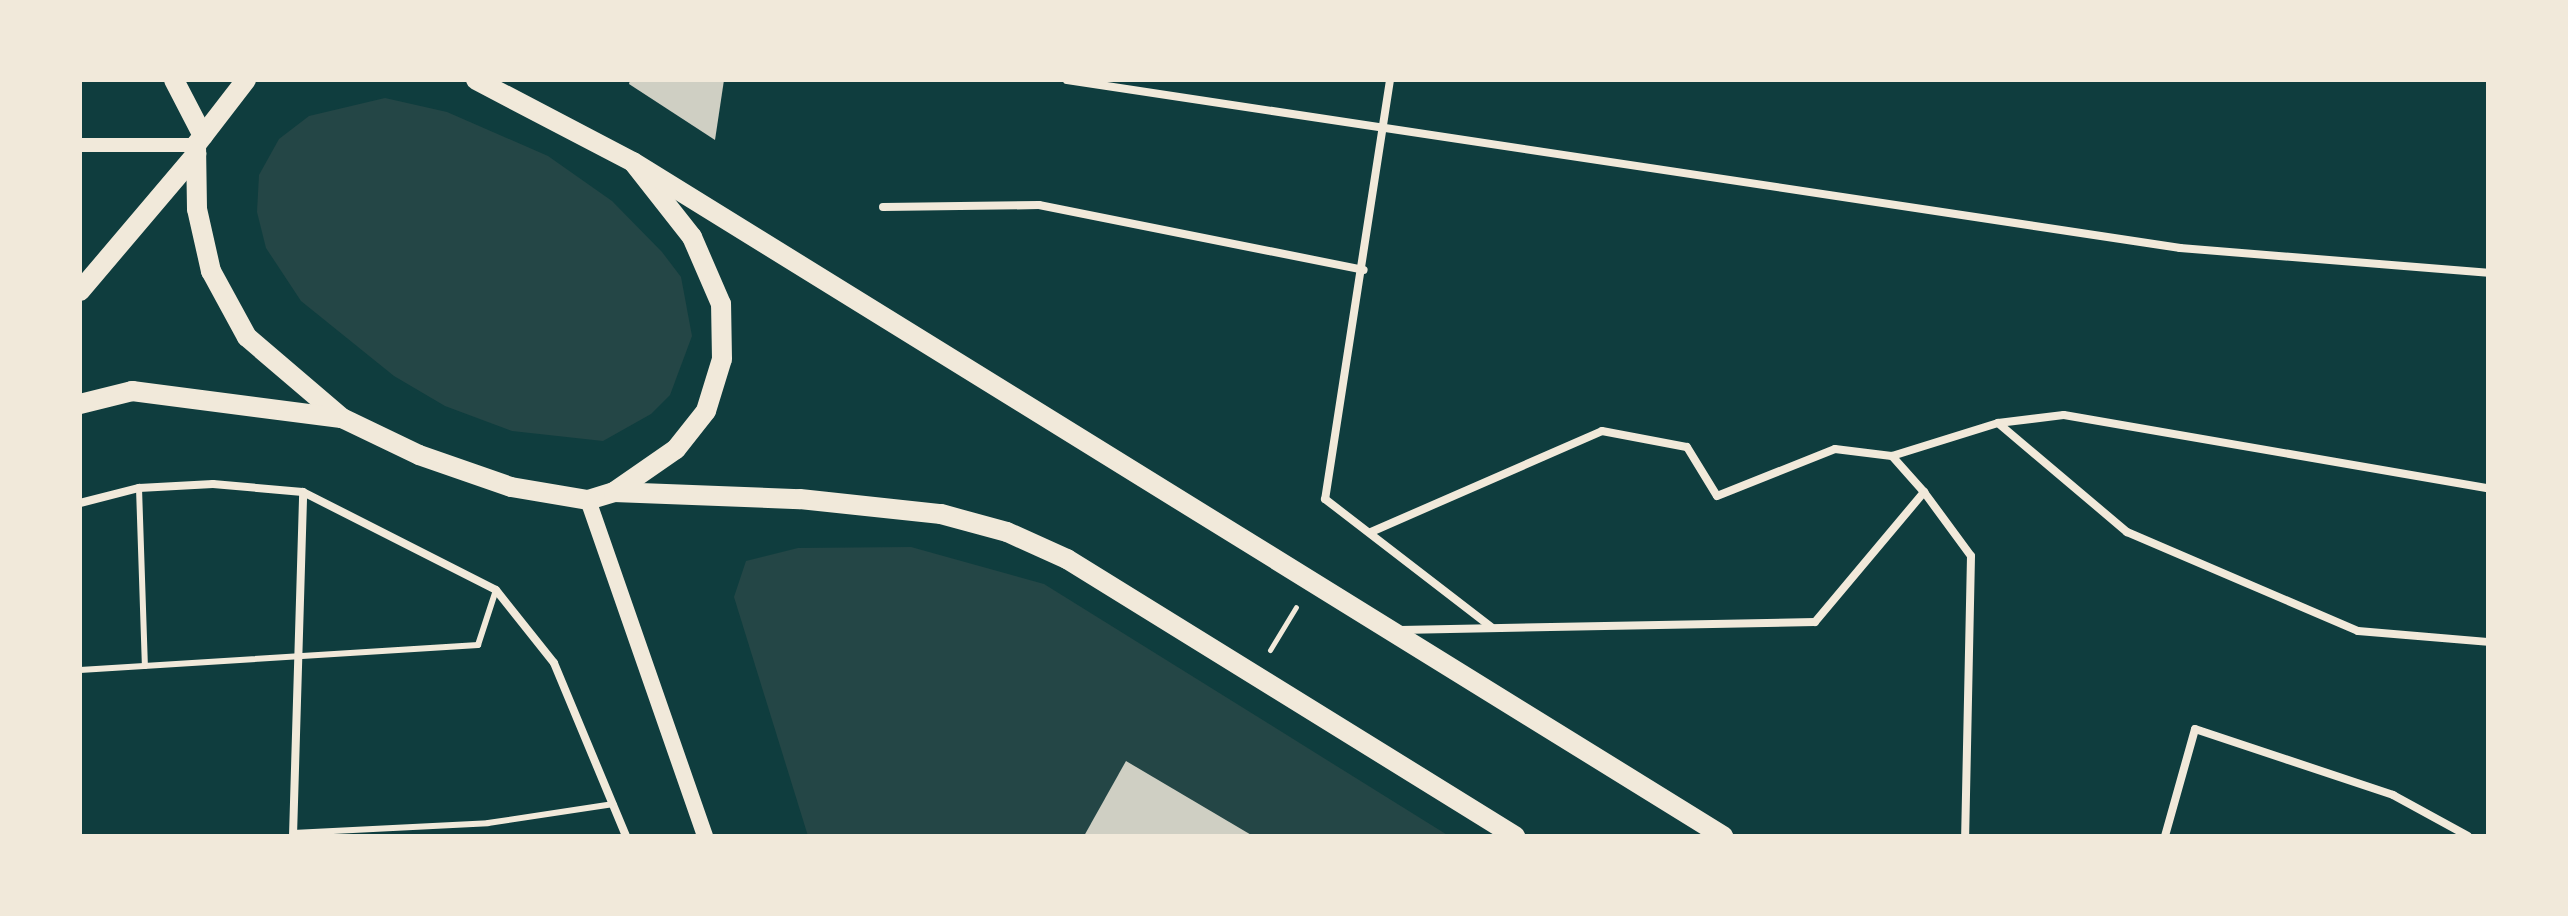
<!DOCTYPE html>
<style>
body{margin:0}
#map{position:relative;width:2568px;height:916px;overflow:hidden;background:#0f3d3e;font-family:Barlow,sans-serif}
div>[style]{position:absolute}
.green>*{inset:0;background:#244646}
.building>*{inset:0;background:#cfcfc3}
.path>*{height:5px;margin:-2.5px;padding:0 2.5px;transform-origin:2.5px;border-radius:2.5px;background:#f1e9da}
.service>*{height:6px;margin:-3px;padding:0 3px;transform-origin:3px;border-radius:3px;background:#f1e9da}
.minor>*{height:8px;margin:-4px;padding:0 4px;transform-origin:4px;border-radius:4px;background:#f1e9da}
.tertiary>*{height:14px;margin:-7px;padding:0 7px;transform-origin:7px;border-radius:7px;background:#f1e9da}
.secondary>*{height:16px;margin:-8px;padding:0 8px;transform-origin:8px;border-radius:8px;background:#f1e9da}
.primary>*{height:20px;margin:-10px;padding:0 10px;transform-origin:10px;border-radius:10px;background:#f1e9da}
span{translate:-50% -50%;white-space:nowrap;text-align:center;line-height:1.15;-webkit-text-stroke:6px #f1e9da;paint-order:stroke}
.frame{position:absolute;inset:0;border:82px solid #f1e9da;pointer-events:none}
</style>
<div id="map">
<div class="green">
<i style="clip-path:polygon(385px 98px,447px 112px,548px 156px,612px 201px,662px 252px,681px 277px,692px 336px,670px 395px,651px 414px,603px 441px,512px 431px,445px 406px,394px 376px,301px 301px,266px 248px,257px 212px,259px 175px,279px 139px,309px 116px)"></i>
<i style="clip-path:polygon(911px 547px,1044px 584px,1449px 836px,808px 836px,734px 597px,746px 561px,798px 548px)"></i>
</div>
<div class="building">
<i style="clip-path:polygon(630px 80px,724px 80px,715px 140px,629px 84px)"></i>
<i style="clip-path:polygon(1126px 761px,1253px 836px,1084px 836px)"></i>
</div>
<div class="path">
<i style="left:1270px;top:650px;width:50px;rotate:-58.8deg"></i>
</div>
<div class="service">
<i style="left:139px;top:488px;width:178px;rotate:88.1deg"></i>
<i style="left:80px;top:670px;width:399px;rotate:-3.6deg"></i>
<i style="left:478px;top:645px;width:58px;rotate:-71.9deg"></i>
<i style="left:293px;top:833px;width:195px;rotate:-2.9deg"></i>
<i style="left:488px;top:823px;width:127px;rotate:-8.6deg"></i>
</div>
<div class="minor">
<i style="left:1067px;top:80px;width:1126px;rotate:8.58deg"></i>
<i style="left:2180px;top:248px;width:309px;rotate:4.6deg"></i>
<i style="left:1390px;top:80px;width:424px;rotate:98.8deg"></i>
<i style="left:1325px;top:499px;width:210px;rotate:37.6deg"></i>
<i style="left:883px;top:207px;width:156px;rotate:-0.7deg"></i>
<i style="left:1039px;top:205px;width:331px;rotate:11.3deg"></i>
<i style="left:1998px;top:423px;width:66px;rotate:-6.9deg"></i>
<i style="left:2064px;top:415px;width:430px;rotate:9.8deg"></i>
<i style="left:1924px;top:492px;width:79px;rotate:53.7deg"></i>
<i style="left:1971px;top:556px;width:280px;rotate:91.2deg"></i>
<i style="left:80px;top:503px;width:61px;rotate:-14.3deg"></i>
<i style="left:139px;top:488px;width:74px;rotate:-3.1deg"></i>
<i style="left:213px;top:484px;width:90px;rotate:5.1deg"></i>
<i style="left:303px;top:492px;width:216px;rotate:26.9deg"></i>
<i style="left:496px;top:590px;width:93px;rotate:51.5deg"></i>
<i style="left:554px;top:663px;width:187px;rotate:67.4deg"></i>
<i style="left:1371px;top:532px;width:252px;rotate:-23.6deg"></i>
<i style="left:1602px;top:431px;width:86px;rotate:10.7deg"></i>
<i style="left:1687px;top:447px;width:57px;rotate:58.5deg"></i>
<i style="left:1717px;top:496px;width:127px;rotate:-21.7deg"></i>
<i style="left:1835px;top:449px;width:57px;rotate:7deg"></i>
<i style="left:1400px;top:630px;width:415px;rotate:-1.1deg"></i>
<i style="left:1815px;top:622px;width:170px;rotate:-50deg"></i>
<i style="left:1924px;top:492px;width:48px;rotate:-131.6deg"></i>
<i style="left:1892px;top:456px;width:111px;rotate:-17.3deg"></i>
<i style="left:1998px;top:423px;width:169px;rotate:40.2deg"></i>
<i style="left:2127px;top:532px;width:251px;rotate:23.2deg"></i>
<i style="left:2358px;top:631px;width:130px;rotate:4.8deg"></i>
<i style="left:293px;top:836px;width:344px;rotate:-88.3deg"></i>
<i style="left:2165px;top:836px;width:111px;rotate:-74.3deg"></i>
<i style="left:2195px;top:729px;width:209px;rotate:18.4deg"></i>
<i style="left:2393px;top:795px;width:85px;rotate:28.7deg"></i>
</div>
<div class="tertiary">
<i style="left:80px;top:145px;width:116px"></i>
</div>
<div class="secondary">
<i style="left:588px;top:500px;width:356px;rotate:70.8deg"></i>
</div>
<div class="primary">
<i style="left:174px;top:80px;width:63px;rotate:62.6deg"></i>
<i style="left:246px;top:80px;width:82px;rotate:127.6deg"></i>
<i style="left:196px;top:145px;width:64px;rotate:89.1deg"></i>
<i style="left:197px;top:209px;width:64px;rotate:77.3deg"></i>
<i style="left:211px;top:271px;width:75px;rotate:61.4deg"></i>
<i style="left:247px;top:337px;width:125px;rotate:40.5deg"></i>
<i style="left:342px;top:418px;width:85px;rotate:25.7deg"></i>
<i style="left:419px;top:455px;width:97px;rotate:19.2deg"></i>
<i style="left:511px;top:487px;width:78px;rotate:9.6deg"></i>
<i style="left:588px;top:500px;width:27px;rotate:-17deg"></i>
<i style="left:614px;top:492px;width:75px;rotate:-34.7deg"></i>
<i style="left:676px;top:449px;width:48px;rotate:-51.7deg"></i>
<i style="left:706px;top:411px;width:54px;rotate:-72.9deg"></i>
<i style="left:722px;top:359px;width:55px;rotate:-91deg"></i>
<i style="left:721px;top:304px;width:73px;rotate:-113.4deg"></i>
<i style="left:692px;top:237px;width:95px;rotate:-128.2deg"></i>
<i style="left:633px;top:162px;width:177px;rotate:-152.4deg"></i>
<i style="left:633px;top:162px;width:1282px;rotate:31.73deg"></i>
<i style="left:80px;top:291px;width:180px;rotate:-49.7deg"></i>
<i style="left:80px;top:404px;width:54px;rotate:-14deg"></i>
<i style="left:132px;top:391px;width:211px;rotate:7.4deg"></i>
<i style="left:614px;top:492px;width:186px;rotate:2.2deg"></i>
<i style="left:800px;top:499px;width:142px;rotate:6.1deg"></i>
<i style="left:941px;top:514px;width:68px;rotate:15.3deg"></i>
<i style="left:1007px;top:532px;width:66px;rotate:24.2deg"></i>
<i style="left:1067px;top:559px;width:527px;rotate:31.73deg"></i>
</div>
<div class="frame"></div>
</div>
